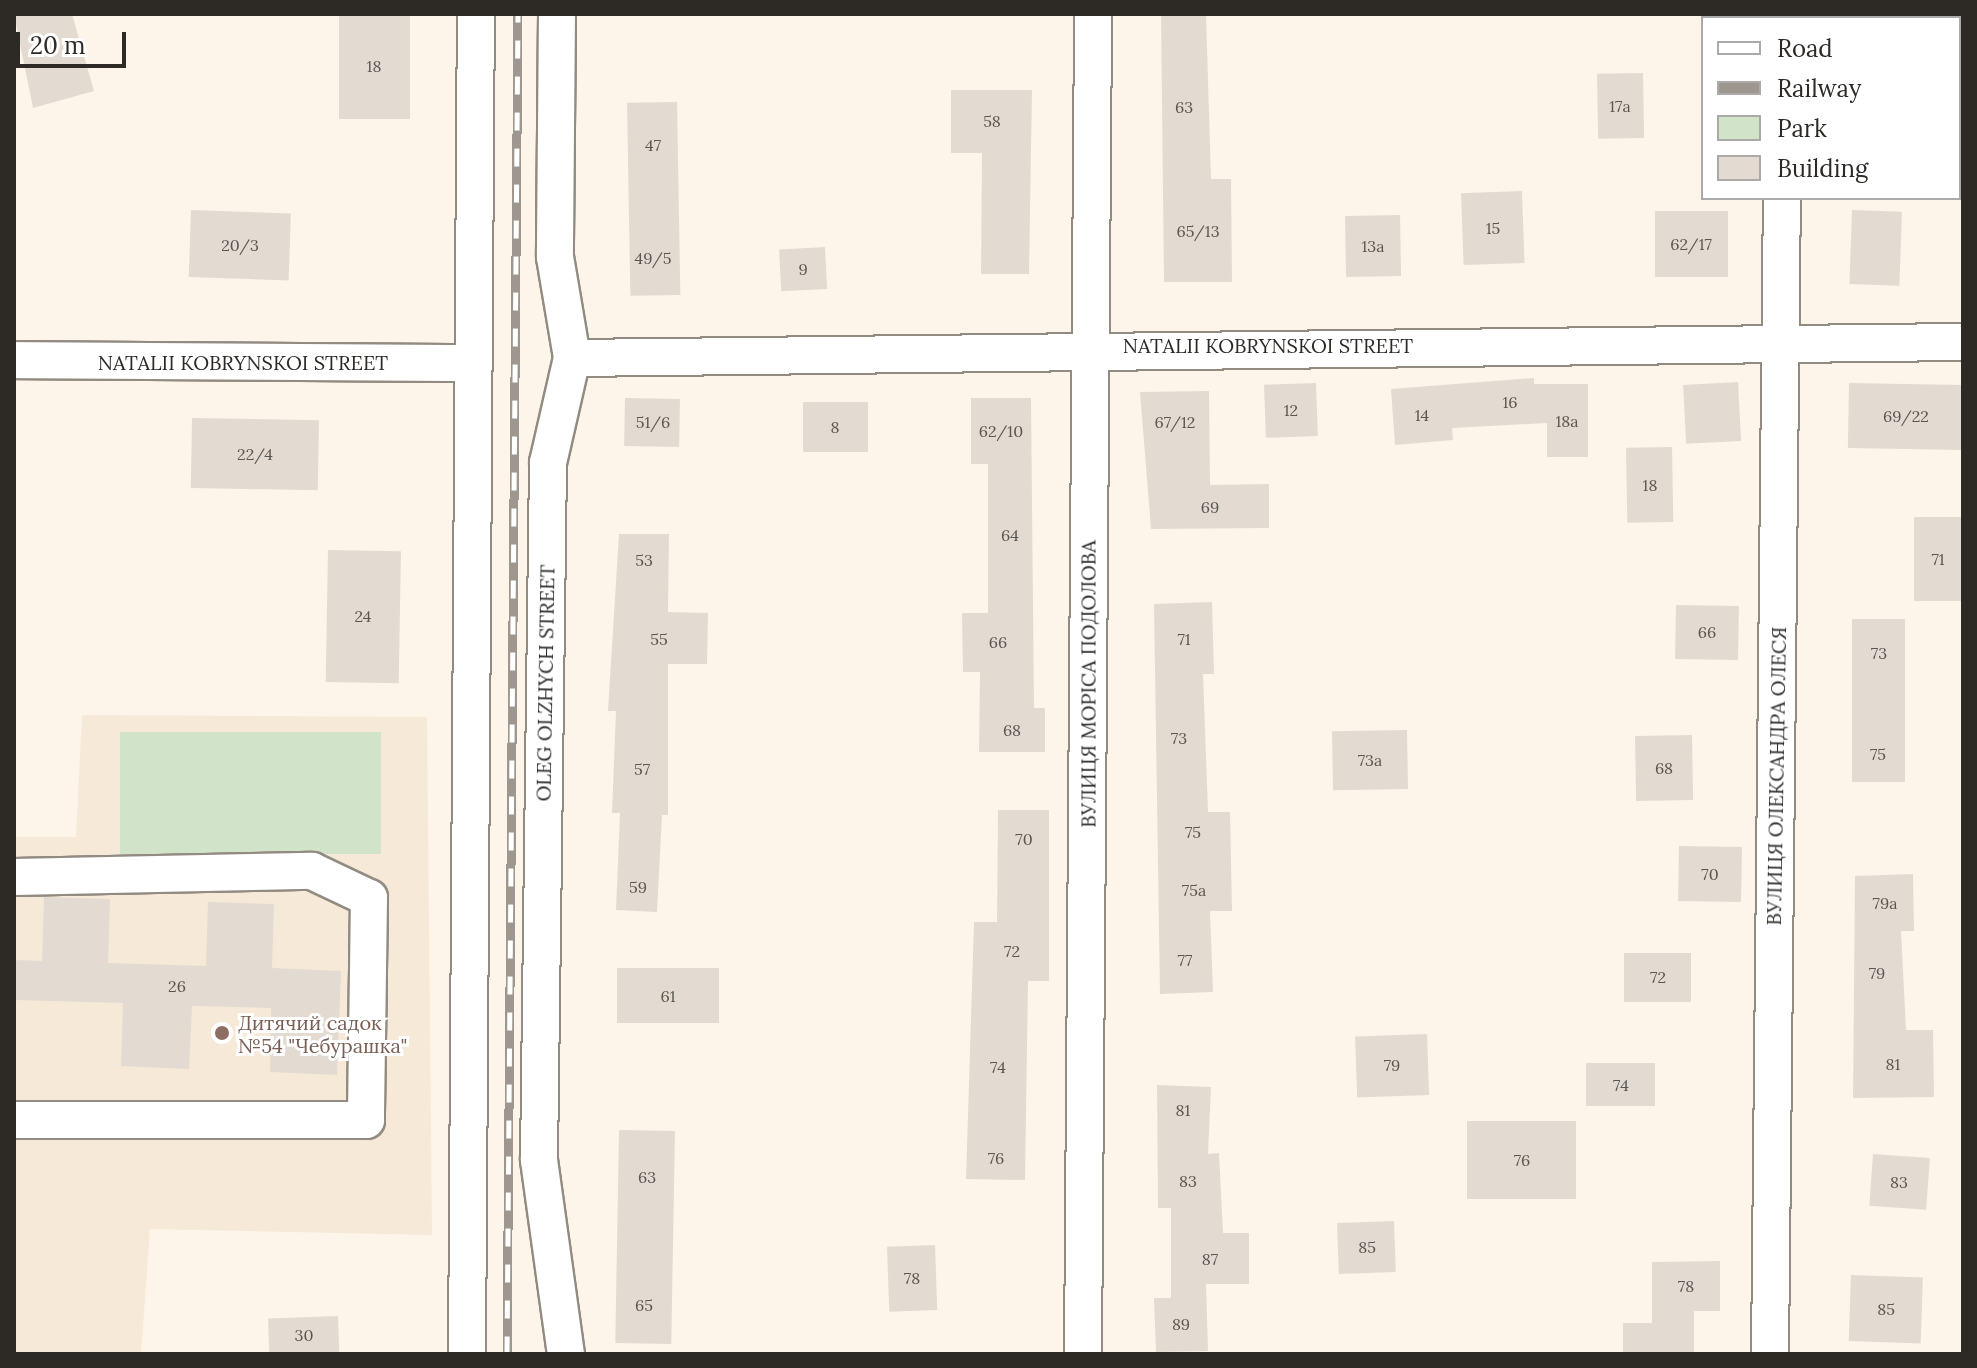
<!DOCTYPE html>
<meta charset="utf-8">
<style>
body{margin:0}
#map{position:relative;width:1977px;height:1368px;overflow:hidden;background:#fdf5ea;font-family:Lora,serif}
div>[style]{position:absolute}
.built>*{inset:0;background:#f6e9d8}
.green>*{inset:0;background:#d1e3c9;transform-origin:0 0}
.building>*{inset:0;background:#e3dbd1;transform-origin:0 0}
.roads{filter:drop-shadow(2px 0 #928b81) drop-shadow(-2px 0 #928b81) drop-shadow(0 2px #928b81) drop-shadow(0 -2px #928b81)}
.minor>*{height:36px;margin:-18px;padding:0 18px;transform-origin:18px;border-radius:18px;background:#fff}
.rail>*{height:9px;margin-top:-4.5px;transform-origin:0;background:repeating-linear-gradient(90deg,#fff 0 18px,#9d978f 0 36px);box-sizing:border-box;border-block:2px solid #9d978f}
.dots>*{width:22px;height:22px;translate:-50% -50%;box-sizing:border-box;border:4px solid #fff;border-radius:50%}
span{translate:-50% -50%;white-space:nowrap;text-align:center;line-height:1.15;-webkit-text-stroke:6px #fff;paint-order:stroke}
.number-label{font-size:16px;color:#5a5651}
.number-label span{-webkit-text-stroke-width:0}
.street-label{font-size:20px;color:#2d2a26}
.education-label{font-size:20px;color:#785e54}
.left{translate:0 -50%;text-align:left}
.frame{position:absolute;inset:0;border:16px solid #2d2a26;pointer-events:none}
.legend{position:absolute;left:1701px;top:16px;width:260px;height:184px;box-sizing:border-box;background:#fff;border:2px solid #abaaa8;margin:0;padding:10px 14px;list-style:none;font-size:24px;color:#2d2a26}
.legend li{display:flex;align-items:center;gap:16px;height:40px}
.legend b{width:40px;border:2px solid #abaaa8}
.scale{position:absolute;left:16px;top:32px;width:110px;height:36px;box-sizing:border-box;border:4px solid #2d2a26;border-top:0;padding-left:10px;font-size:24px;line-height:28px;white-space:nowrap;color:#2d2a26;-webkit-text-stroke:6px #fff;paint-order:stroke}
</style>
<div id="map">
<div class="built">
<i style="clip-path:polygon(82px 715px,427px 717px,432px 1235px,150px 1229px,141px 1354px,14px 1354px,14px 837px,76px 837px)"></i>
</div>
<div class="green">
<i style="left:120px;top:732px;width:261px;height:122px"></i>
</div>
<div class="building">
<i style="clip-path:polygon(14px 14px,72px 14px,94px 91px,33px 108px)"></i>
<i style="left:339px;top:14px;width:71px;height:105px"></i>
<i style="clip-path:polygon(1161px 14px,1206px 14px,1211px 179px,1231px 179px,1232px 282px,1164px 282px)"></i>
<i style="left:1643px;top:73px;width:65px;height:46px;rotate:89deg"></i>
<i style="clip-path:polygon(951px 90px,1032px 90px,1029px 274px,981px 274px,982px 153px,951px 153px)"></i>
<i style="left:677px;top:102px;width:193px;height:50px;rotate:89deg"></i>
<i style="left:1522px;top:191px;width:72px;height:61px;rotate:88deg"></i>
<i style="left:191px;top:210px;width:100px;height:67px;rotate:2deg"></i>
<i style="left:1852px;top:210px;width:50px;height:74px;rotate:2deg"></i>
<i style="left:1655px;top:211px;width:73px;height:66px"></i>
<i style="left:1400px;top:215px;width:61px;height:55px;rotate:89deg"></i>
<i style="left:825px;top:247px;width:42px;height:46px;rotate:87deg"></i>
<i style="clip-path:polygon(1534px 378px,1534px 384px,1588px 384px,1588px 457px,1547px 457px,1547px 423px,1452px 428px,1453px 440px,1395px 445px,1391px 389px)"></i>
<i style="left:1738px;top:382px;width:59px;height:55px;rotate:87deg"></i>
<i style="left:1316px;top:383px;width:53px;height:52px;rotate:88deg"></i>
<i style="left:1849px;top:383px;width:114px;height:65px;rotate:1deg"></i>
<i style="clip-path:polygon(1209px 391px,1210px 485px,1269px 484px,1269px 528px,1151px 529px,1140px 392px)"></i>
<i style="left:625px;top:398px;width:55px;height:48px;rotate:1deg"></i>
<i style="clip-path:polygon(971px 398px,1031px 398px,1034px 708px,1045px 708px,1045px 752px,979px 752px,980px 672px,963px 672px,962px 613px,988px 613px,988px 464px,971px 464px)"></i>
<i style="left:803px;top:402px;width:65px;height:50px"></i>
<i style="left:192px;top:418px;width:127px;height:70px;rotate:1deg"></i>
<i style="left:1672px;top:447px;width:75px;height:46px;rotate:89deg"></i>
<i style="left:1914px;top:517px;width:49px;height:84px"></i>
<i style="clip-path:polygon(619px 534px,669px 534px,668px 612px,708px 613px,707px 664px,668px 664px,668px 815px,662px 815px,657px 912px,616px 910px,620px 813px,612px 813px,616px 711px,608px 711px)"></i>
<i style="left:328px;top:550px;width:73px;height:132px;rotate:1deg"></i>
<i style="clip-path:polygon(1212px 602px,1214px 674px,1203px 674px,1208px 812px,1230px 812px,1232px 911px,1210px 911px,1213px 992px,1160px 994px,1154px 604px)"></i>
<i style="left:1676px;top:605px;width:63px;height:54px;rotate:1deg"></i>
<i style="left:1905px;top:619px;width:163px;height:53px;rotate:90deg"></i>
<i style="left:1407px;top:730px;width:59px;height:75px;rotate:89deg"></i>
<i style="left:1692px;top:735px;width:65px;height:57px;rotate:89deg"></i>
<i style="clip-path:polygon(998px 810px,1049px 810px,1049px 981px,1028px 981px,1025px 1180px,966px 1179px,974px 922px,997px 922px)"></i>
<i style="left:1679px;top:846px;width:63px;height:55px;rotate:1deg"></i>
<i style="clip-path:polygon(1913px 874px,1914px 931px,1901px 931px,1906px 1030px,1933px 1030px,1934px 1097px,1853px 1098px,1855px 876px)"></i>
<i style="clip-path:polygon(44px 897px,110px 899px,108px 963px,206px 966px,208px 902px,274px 904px,272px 968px,341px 971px,337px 1075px,270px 1072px,271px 1008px,192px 1006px,189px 1069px,121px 1066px,123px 1003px,14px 1000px,14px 960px,42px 961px)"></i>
<i style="left:1624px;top:953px;width:67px;height:49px"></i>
<i style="left:719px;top:968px;width:55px;height:102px;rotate:90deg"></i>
<i style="left:1427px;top:1034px;width:61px;height:72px;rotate:88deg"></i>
<i style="left:1655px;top:1063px;width:43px;height:69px;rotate:90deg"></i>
<i style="clip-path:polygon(1157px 1085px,1211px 1087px,1208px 1154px,1219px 1153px,1223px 1233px,1249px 1233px,1249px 1284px,1206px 1284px,1208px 1351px,1156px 1352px,1154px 1298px,1171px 1298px,1171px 1208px,1158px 1208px)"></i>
<i style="left:1467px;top:1121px;width:109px;height:78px"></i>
<i style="left:619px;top:1130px;width:56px;height:213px;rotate:1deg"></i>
<i style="left:1873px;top:1154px;width:57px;height:52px;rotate:4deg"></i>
<i style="left:1394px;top:1221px;width:51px;height:57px;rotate:88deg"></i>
<i style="left:935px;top:1245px;width:65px;height:48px;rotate:88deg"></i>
<i style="clip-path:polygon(1720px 1261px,1720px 1311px,1694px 1311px,1694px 1354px,1623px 1354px,1623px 1323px,1652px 1323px,1652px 1262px)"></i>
<i style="left:1851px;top:1275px;width:72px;height:66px;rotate:2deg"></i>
<i style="left:338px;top:1316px;width:38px;height:70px;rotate:88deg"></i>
</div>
<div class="roads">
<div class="minor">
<i style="left:557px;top:14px;width:243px;rotate:90.5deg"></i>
<i style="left:555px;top:257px;width:102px;rotate:80.4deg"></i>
<i style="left:572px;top:358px;width:108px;rotate:102.9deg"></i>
<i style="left:548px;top:463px;width:697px;rotate:90.74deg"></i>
<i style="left:539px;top:1160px;width:196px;rotate:82.1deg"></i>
<i style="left:1783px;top:18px;width:4px;rotate:-90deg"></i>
<i style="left:572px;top:358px;width:1391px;rotate:-0.66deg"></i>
<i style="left:14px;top:360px;width:457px;rotate:0.4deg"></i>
<i style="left:14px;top:877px;width:298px;rotate:-1.2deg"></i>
<i style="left:312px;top:871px;width:63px;rotate:25.3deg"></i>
<i style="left:369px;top:898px;width:222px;rotate:90.8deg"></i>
<i style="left:366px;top:1120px;width:352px;rotate:180deg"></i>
<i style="left:467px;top:1354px;width:1340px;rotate:-89.62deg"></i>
<i style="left:1083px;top:1354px;width:1340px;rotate:-89.57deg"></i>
<i style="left:1770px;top:1354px;width:1156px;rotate:-89.41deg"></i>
</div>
</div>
<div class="rail">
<i style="left:507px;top:1354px;width:1340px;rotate:-89.53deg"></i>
</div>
<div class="dots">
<i style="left:222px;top:1033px;background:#8d6e63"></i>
</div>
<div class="number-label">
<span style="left:374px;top:66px">18</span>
<span style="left:1620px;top:106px">17а</span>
<span style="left:1184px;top:107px">63</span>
<span style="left:992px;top:121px">58</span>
<span style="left:653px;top:145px">47</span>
<span style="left:1493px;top:228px">15</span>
<span style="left:1198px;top:231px">65/13</span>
<span style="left:1691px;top:244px">62/17</span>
<span style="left:240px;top:245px">20/3</span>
<span style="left:1373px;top:246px">13а</span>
<span style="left:653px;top:258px">49/5</span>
<span style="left:803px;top:269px">9</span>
<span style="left:1510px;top:402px">16</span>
<span style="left:1291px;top:410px">12</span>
<span style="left:1422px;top:415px">14</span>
<span style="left:1906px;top:416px">69/22</span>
<span style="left:1567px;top:421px">18а</span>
<span style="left:653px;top:422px">51/6</span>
<span style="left:1175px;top:422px">67/12</span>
<span style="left:835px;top:427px">8</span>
<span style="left:1001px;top:431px">62/10</span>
<span style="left:255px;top:454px">22/4</span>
<span style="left:1650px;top:485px">18</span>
<span style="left:1210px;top:507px">69</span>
<span style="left:1010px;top:535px">64</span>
<span style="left:1938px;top:559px">71</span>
<span style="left:644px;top:560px">53</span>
<span style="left:363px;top:616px">24</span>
<span style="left:1707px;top:632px">66</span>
<span style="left:659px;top:639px">55</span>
<span style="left:1184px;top:639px">71</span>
<span style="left:998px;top:642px">66</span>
<span style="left:1879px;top:653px">73</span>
<span style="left:1012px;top:730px">68</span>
<span style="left:1179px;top:738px">73</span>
<span style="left:1878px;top:754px">75</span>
<span style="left:1370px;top:760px">73а</span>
<span style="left:1664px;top:768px">68</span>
<span style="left:642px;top:769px">57</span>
<span style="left:1193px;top:832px">75</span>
<span style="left:1024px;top:839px">70</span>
<span style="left:1710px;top:874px">70</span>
<span style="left:638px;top:887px">59</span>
<span style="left:1194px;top:890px">75а</span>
<span style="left:1885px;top:903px">79а</span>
<span style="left:1012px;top:951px">72</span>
<span style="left:1185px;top:960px">77</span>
<span style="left:1877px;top:973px">79</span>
<span style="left:1658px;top:977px">72</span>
<span style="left:177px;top:986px">26</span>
<span style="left:668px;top:996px">61</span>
<span style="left:1893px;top:1064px">81</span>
<span style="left:1392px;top:1065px">79</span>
<span style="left:998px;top:1067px">74</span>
<span style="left:1621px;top:1085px">74</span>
<span style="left:1183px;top:1110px">81</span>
<span style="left:996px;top:1158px">76</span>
<span style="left:1522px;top:1160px">76</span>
<span style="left:647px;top:1177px">63</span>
<span style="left:1188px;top:1181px">83</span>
<span style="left:1899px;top:1182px">83</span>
<span style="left:1367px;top:1247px">85</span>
<span style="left:1210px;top:1259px">87</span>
<span style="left:912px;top:1278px">78</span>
<span style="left:1686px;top:1286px">78</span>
<span style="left:644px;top:1305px">65</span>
<span style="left:1886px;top:1309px">85</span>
<span style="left:1181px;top:1324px">89</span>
<span style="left:304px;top:1335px">30</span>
</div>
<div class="street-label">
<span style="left:1268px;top:345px">NATALII KOBRYNSKOI STREET</span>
<span style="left:243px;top:362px">NATALII KOBRYNSKOI STREET</span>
<span style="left:545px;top:683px;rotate:-89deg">OLEG OLZHYCH STREET</span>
<span style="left:1088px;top:684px;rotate:-90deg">ВУЛИЦЯ МОРІСА ПОДОЛОВА</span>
<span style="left:1776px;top:776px;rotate:-89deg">ВУЛИЦЯ ОЛЕКСАНДРА ОЛЕСЯ</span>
</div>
<div class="education-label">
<span class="left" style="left:238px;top:1034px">Дитячий садок<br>№54 "Чебурашка"</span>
</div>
<div class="frame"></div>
<ul class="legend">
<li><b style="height:10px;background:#fff"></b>Road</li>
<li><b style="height:10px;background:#9d978f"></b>Railway</li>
<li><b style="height:22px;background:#d1e3c9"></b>Park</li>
<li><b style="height:22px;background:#e3dbd1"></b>Building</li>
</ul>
<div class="scale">20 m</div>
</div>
